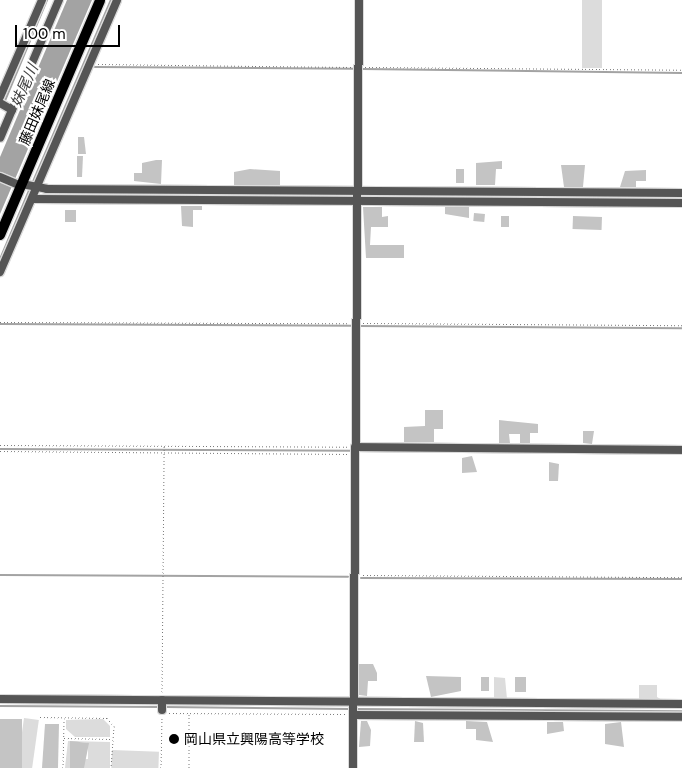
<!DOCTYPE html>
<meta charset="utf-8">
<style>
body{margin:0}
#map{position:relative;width:682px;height:768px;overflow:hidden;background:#fff;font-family:"DM Sans","Noto Sans JP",sans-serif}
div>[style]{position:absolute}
.green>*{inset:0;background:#dcdcdc;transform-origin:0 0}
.water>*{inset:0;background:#a3a3a3}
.stream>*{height:2px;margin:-1px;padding:0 1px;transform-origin:1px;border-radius:1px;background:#a3a3a3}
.building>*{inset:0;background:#c4c4c4;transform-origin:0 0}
.path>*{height:1px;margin-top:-0.5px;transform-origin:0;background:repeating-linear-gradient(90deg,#777 0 1px,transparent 0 3.5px)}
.roads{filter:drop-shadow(1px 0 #dbdbdb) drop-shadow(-1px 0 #dbdbdb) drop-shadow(0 1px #dbdbdb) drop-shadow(0 -1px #dbdbdb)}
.minor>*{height:8px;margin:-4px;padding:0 4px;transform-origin:4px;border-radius:4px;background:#555}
.major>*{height:10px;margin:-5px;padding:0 5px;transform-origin:5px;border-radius:5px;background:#000}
.dots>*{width:14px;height:14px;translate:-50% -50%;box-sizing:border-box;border:2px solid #fff;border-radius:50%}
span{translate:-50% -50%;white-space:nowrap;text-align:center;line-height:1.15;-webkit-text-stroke:4.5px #fff;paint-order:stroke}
.street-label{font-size:14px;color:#000}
.poi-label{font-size:14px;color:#000}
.left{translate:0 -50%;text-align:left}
.water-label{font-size:15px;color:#444;font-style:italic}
.scale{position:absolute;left:15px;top:25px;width:105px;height:22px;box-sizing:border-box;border:2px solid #000;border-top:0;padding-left:6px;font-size:15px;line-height:18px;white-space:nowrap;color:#000;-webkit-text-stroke:4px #fff;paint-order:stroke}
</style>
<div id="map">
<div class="green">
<i style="left:582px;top:0;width:20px;height:68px"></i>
<i style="clip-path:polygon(494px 677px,505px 678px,507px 699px,494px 700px)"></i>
<i style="clip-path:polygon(639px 685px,657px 685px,657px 697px,664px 701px,639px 701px)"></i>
<i style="left:24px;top:718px;width:15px;height:50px;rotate:8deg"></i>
<i style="clip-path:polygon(103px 719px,110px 726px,110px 737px,75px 737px,66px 729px,66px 720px)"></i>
<i style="clip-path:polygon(evenodd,68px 741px,110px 742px,110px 768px,65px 768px,68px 741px,70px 741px,88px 743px,88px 759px,70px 760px,70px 741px)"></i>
<i style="left:112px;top:750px;width:47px;height:18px;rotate:2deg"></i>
</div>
<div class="water">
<i style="clip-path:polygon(67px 0,92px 0,0 214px,0 157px)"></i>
</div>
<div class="stream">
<i style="left:95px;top:67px;width:260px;rotate:0.4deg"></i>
<i style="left:362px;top:69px;width:320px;rotate:0.7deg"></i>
<i style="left:4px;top:103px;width:112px;rotate:-67.3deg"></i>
<i style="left:32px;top:184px;width:200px;rotate:-66.8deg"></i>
<i style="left:264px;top:197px;width:91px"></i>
<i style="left:359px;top:197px;width:323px;rotate:0.2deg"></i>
<i style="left:0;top:259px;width:77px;rotate:-67.1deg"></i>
<i style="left:0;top:324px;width:352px;rotate:0.3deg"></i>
<i style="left:359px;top:326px;width:323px;rotate:0.4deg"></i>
<i style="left:0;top:449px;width:352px;rotate:0.3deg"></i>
<i style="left:358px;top:451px;width:145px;rotate:0.4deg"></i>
<i style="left:0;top:575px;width:348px;rotate:0.3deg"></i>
<i style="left:361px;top:578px;width:321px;rotate:0.2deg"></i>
<i style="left:0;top:706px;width:160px;rotate:0.4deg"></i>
<i style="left:165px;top:707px;width:185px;rotate:0.6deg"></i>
<i style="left:355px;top:709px;width:327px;rotate:0.4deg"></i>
<i style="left:349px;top:768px;width:59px;rotate:-90deg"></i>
</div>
<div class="building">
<i style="clip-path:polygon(78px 137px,84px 137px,86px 154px,78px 154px)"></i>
<i style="clip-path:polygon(77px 156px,83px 156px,82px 177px,77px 177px)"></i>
<i style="clip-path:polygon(156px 160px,162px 160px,161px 184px,134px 181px,134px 173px,142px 173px,142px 163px)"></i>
<i style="clip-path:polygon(502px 161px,502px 169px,496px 169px,495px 185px,476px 185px,476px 163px)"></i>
<i style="clip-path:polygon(561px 165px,585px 165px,583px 187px,564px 187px)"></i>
<i style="clip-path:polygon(250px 169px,280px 171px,280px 185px,234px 185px,234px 172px)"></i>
<i style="left:456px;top:169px;width:8px;height:14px"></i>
<i style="clip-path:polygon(646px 170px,646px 181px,636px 181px,636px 187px,620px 187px,625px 171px)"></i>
<i style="clip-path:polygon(181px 206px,202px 206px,202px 210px,193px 210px,193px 227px,182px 226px)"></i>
<i style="clip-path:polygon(363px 207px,382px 207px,382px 217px,388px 216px,388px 227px,371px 227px,370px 245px,404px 245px,404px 258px,366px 258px)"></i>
<i style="clip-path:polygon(445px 207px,469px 207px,469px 218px,445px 214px)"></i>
<i style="left:65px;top:210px;width:11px;height:12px"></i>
<i style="left:474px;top:213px;width:11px;height:8px;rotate:5deg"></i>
<i style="left:501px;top:216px;width:8px;height:11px"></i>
<i style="left:573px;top:216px;width:29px;height:13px;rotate:2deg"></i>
<i style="clip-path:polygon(425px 410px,443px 410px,443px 429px,434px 429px,434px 442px,404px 442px,404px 427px,425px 426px)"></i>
<i style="clip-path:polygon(499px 420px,538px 424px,538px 433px,530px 433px,530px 443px,520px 443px,520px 434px,509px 434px,510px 443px,499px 443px)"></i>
<i style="clip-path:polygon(583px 431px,594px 431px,592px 444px,583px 443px)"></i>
<i style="clip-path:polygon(472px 456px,477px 472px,462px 473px,462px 458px)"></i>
<i style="clip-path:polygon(549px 462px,559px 464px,558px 481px,549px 481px)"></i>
<i style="clip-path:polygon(359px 664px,373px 664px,377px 673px,377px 681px,368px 681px,367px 696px,359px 695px)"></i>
<i style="clip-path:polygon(426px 676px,461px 677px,461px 691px,431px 697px)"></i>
<i style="left:481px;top:677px;width:8px;height:14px"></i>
<i style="left:526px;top:677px;width:15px;height:11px;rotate:90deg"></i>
<i style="left:0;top:719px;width:22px;height:49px"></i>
<i style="clip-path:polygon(361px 721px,367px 721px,371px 730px,370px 746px,359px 747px)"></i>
<i style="clip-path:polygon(415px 721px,423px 723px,424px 742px,414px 742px)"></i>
<i style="clip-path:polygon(466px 721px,487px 722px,493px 742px,476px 740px,476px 729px,466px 729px)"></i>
<i style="clip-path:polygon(547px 722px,563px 722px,564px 731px,547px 734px)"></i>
<i style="clip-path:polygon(621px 722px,624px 747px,605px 744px,605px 724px)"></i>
<i style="clip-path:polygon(45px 724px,59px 724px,58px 768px,42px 768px)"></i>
<i style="clip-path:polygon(70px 741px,89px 743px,84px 768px,70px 768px)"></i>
</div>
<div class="path">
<i style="left:98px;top:64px;width:253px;rotate:0.7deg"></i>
<i style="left:365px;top:67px;width:317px;rotate:0.5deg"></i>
<i style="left:0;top:322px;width:349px;rotate:0.2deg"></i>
<i style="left:363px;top:323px;width:319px;rotate:0.4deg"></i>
<i style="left:0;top:445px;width:347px;rotate:0.3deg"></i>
<i style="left:0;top:451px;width:349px;rotate:0.5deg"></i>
<i style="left:363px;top:575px;width:319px;rotate:0.4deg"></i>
<i style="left:162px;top:692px;width:246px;rotate:-89.5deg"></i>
<i style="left:169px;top:713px;width:176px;rotate:0.3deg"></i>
<i style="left:40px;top:717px;width:67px;rotate:0.9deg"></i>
<i style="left:107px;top:718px;width:11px;rotate:49deg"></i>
<i style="left:114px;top:726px;width:42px;rotate:94.1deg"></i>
<i style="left:64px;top:738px;width:46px;rotate:1.2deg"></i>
<i style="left:63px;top:768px;width:49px;rotate:-88.8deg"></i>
<i style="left:161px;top:768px;width:52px;rotate:-88.9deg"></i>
<i style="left:189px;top:768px;width:54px;rotate:-90deg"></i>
</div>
<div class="roads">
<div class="minor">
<i style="left:0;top:97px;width:106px;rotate:-66.6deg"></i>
<i style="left:0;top:103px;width:14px;rotate:30deg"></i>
<i style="left:12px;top:110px;width:30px;rotate:113deg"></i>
<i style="left:12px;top:110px;width:120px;rotate:-66.9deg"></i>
<i style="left:0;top:177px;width:23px;rotate:23deg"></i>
<i style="left:22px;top:184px;width:25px;rotate:11deg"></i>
<i style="left:47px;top:189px;width:635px;rotate:0.36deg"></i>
<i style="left:34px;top:199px;width:648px;rotate:0.35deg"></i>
<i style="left:0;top:272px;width:296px;rotate:-66.7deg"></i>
<i style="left:355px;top:447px;width:327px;rotate:0.5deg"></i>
<i style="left:0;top:699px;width:682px;rotate:0.42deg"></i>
<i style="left:162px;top:710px;width:10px;rotate:-90deg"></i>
<i style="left:353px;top:715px;width:329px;rotate:0.3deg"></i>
<i style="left:353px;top:768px;width:768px;rotate:-89.55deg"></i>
</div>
<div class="major">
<i style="left:0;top:235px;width:255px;rotate:-66.9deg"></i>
</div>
</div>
<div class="dots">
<i style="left:174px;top:739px;background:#000"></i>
</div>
<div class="street-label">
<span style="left:37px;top:112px;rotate:-67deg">藤田妹尾線</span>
</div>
<div class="poi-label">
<span class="left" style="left:184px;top:739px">岡山県立興陽高等学校</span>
</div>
<div class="water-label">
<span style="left:25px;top:86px;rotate:-66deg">妹尾川</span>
</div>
<div class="scale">100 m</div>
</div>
